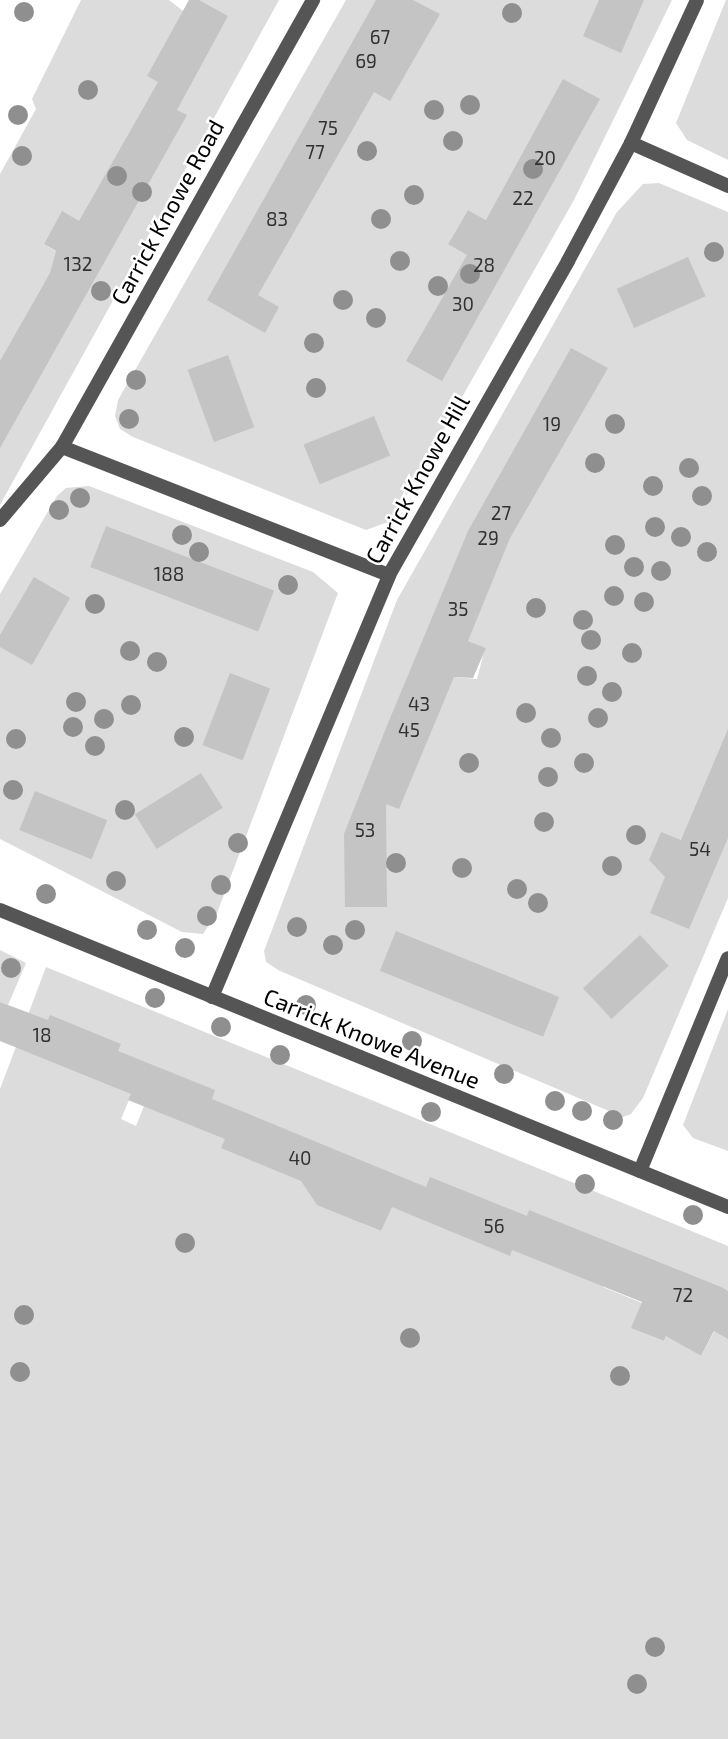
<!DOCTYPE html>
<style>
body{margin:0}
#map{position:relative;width:728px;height:1739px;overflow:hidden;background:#fff;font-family:"Exo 2",sans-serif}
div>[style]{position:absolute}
.green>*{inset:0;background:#dcdcdc}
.building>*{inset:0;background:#c4c4c4;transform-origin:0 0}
.street>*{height:14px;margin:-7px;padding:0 7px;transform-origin:7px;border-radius:7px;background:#555}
.trees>*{width:20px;height:20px;margin:-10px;border-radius:50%;background:#8f8f8f}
span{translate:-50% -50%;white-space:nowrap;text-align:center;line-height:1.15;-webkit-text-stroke:5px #fff;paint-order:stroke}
.number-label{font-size:19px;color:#313131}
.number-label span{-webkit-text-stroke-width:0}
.street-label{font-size:23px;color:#000}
</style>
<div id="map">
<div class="green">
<i style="clip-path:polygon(evenodd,81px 0,169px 0,183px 11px,189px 0,279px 0,0 505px,0 174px,36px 109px,32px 99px,81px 0,62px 212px,60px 254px,44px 244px,62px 212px)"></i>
<i style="clip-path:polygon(evenodd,346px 0,672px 0,574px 200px,399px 508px,388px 522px,366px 530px,133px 437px,120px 429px,115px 416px,118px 400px,346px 0,468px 210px,486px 220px,448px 244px,468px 210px)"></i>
<i style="clip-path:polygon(726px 0,728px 0,728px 160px,687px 140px,676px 123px)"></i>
<i style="clip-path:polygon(evenodd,659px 183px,728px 212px,728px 898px,643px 1098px,631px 1114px,623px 1117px,280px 971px,266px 962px,264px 951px,397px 600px,617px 212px,643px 184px,659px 183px,468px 641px,485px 648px,477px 679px,454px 677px,468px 641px)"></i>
<i style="clip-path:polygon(89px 486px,313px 572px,338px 593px,217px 913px,203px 934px,182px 932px,0 839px,0 594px,57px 496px,66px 488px)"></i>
<i style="clip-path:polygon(0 950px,26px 963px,8px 1005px,0 1002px)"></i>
<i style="clip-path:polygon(evenodd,46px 967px,728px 1246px,728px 1739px,0 1739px,0 1089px,46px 967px,129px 1100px,144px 1106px,136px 1126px,121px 1119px,129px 1100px,46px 967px,367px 1208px,387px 1216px,381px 1231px,361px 1223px,367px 1208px,46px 967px,608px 1274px,674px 1315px,664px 1341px,632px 1328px,642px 1303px,603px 1287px,608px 1274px,46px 967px,702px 1325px,714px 1332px,701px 1356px,689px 1349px,702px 1325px)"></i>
<i style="clip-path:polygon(728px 1009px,728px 1151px,693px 1138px,683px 1125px)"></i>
</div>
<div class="building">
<i style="clip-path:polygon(189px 0,199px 0,228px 16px,177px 110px,187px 115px,0 448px,0 361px,50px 273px,56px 251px,44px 244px,62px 211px,79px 221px,158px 82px,147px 76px)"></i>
<i style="clip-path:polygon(376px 0,413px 0,440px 14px,390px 101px,374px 92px,258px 295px,279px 307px,265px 333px,207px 300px)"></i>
<i style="clip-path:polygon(599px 0,644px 0,621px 53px,583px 36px)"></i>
<i style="clip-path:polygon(563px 79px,600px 99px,442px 381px,406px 361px,467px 255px,448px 244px,468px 210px,486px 220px)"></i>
<i style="left:688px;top:257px;width:43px;height:78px;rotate:66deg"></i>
<i style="clip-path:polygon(571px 348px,608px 368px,510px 538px,468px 641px,486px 648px,473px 678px,454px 677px,399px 809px,386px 804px,387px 907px,345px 907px,344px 834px,386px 728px,468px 531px)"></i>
<i style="left:228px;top:355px;width:77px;height:43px;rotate:70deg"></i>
<i style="left:374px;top:416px;width:43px;height:76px;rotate:68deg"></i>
<i style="left:106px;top:526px;width:180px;height:44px;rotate:21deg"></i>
<i style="clip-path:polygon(34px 577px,70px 598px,32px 665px,0 647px,0 635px)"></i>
<i style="left:230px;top:673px;width:43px;height:77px;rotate:21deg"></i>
<i style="clip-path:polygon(728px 729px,728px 838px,689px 929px,650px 913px,665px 877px,649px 860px,661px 832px,681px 840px)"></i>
<i style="left:201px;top:773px;width:41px;height:78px;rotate:58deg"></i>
<i style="left:35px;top:791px;width:78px;height:42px;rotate:22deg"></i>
<i style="left:396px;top:931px;width:176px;height:43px;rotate:22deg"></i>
<i style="left:640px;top:935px;width:42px;height:78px;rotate:47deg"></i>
<i style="clip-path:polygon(0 1002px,48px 1020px,50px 1015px,121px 1044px,118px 1051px,215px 1090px,212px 1099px,426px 1187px,430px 1177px,527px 1216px,529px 1210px,721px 1287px,728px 1291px,728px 1339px,714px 1331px,701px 1356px,666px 1336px,664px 1341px,631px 1328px,642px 1302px,512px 1250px,510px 1256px,392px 1207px,381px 1231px,317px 1205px,301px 1181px,221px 1148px,225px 1139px,128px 1100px,131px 1094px,0 1041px)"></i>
</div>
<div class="street">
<i style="left:631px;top:143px;width:106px;rotate:23.9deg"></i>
<i style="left:62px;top:447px;width:351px;rotate:21.4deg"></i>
<i style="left:0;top:520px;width:96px;rotate:-49.7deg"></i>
<i style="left:62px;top:447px;width:513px;rotate:-60.68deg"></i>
<i style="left:0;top:910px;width:786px;rotate:22.19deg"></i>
<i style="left:212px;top:997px;width:458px;rotate:-67.2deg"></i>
<i style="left:389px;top:575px;width:361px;rotate:-60.3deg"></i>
<i style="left:568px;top:261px;width:134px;rotate:-61.9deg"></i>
<i style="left:631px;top:143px;width:157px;rotate:-65.2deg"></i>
<i style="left:640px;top:1171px;width:230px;rotate:-67.6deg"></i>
</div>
<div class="trees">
<i style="left:24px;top:12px"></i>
<i style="left:512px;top:13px"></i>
<i style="left:88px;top:90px"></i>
<i style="left:470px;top:105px"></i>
<i style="left:434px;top:110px"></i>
<i style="left:18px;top:115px"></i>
<i style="left:453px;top:141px"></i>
<i style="left:367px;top:151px"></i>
<i style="left:22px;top:156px"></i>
<i style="left:533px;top:169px"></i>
<i style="left:117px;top:176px"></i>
<i style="left:142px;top:192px"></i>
<i style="left:414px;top:195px"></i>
<i style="left:381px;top:219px"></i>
<i style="left:714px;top:252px"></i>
<i style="left:400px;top:261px"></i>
<i style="left:470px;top:274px"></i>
<i style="left:438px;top:286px"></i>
<i style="left:101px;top:291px"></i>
<i style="left:343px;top:300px"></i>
<i style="left:376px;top:318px"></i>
<i style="left:314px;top:343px"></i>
<i style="left:136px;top:380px"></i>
<i style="left:316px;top:388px"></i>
<i style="left:129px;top:419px"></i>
<i style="left:615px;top:424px"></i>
<i style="left:595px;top:463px"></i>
<i style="left:689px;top:468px"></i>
<i style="left:653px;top:486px"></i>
<i style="left:702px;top:496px"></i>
<i style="left:80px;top:498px"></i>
<i style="left:59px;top:510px"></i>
<i style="left:655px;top:527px"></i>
<i style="left:182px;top:535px"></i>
<i style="left:681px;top:537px"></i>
<i style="left:615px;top:545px"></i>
<i style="left:199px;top:552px"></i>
<i style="left:707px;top:552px"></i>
<i style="left:634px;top:567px"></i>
<i style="left:661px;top:571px"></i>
<i style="left:288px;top:585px"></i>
<i style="left:614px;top:596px"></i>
<i style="left:644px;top:602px"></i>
<i style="left:95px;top:604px"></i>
<i style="left:536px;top:608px"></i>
<i style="left:583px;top:620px"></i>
<i style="left:591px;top:640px"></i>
<i style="left:130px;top:651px"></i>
<i style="left:632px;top:653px"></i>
<i style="left:157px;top:662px"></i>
<i style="left:587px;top:676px"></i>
<i style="left:612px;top:692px"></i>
<i style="left:76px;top:702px"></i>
<i style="left:131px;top:705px"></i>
<i style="left:526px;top:713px"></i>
<i style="left:598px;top:718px"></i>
<i style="left:104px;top:719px"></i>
<i style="left:73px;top:727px"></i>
<i style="left:184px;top:737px"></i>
<i style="left:551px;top:738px"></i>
<i style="left:16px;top:739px"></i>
<i style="left:95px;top:746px"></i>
<i style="left:469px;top:763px"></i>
<i style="left:584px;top:763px"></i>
<i style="left:548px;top:777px"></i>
<i style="left:13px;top:790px"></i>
<i style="left:125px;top:810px"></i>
<i style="left:544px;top:822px"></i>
<i style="left:636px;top:835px"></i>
<i style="left:238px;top:843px"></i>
<i style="left:396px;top:863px"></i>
<i style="left:612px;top:866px"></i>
<i style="left:462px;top:868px"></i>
<i style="left:116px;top:881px"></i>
<i style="left:221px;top:885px"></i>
<i style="left:517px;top:889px"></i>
<i style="left:46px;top:894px"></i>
<i style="left:538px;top:903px"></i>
<i style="left:207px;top:916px"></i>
<i style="left:297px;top:927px"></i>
<i style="left:147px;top:930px"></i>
<i style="left:355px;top:930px"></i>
<i style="left:333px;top:945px"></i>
<i style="left:185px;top:948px"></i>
<i style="left:11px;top:968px"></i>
<i style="left:155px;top:998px"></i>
<i style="left:306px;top:1005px"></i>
<i style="left:221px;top:1027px"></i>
<i style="left:412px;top:1041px"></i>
<i style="left:280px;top:1055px"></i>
<i style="left:504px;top:1074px"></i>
<i style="left:555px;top:1101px"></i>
<i style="left:582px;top:1111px"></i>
<i style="left:431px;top:1112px"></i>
<i style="left:613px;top:1120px"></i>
<i style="left:585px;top:1184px"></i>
<i style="left:693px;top:1215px"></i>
<i style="left:185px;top:1243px"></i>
<i style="left:24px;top:1315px"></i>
<i style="left:410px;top:1338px"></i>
<i style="left:20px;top:1372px"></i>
<i style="left:620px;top:1376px"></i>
<i style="left:655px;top:1647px"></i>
<i style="left:637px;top:1684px"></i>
</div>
<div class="number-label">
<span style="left:380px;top:37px">67</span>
<span style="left:366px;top:61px">69</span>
<span style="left:328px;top:128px">75</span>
<span style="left:315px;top:152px">77</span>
<span style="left:545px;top:158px">20</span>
<span style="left:523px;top:198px">22</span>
<span style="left:277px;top:219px">83</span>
<span style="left:78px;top:264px">132</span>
<span style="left:484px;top:265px">28</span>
<span style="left:463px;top:304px">30</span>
<span style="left:552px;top:424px">19</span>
<span style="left:501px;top:513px">27</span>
<span style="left:488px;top:538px">29</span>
<span style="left:169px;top:574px">188</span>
<span style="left:458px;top:609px">35</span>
<span style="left:419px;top:704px">43</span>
<span style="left:409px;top:730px">45</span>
<span style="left:365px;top:830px">53</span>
<span style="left:700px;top:849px">54</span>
<span style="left:42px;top:1035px">18</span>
<span style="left:300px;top:1158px">40</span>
<span style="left:494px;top:1226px">56</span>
<span style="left:683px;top:1295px">72</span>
</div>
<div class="street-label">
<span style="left:167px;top:212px;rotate:-61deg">Carrick Knowe Road</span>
<span style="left:417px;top:479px;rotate:-61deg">Carrick Knowe Hill</span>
<span style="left:372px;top:1038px;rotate:22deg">Carrick Knowe Avenue</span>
</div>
</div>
